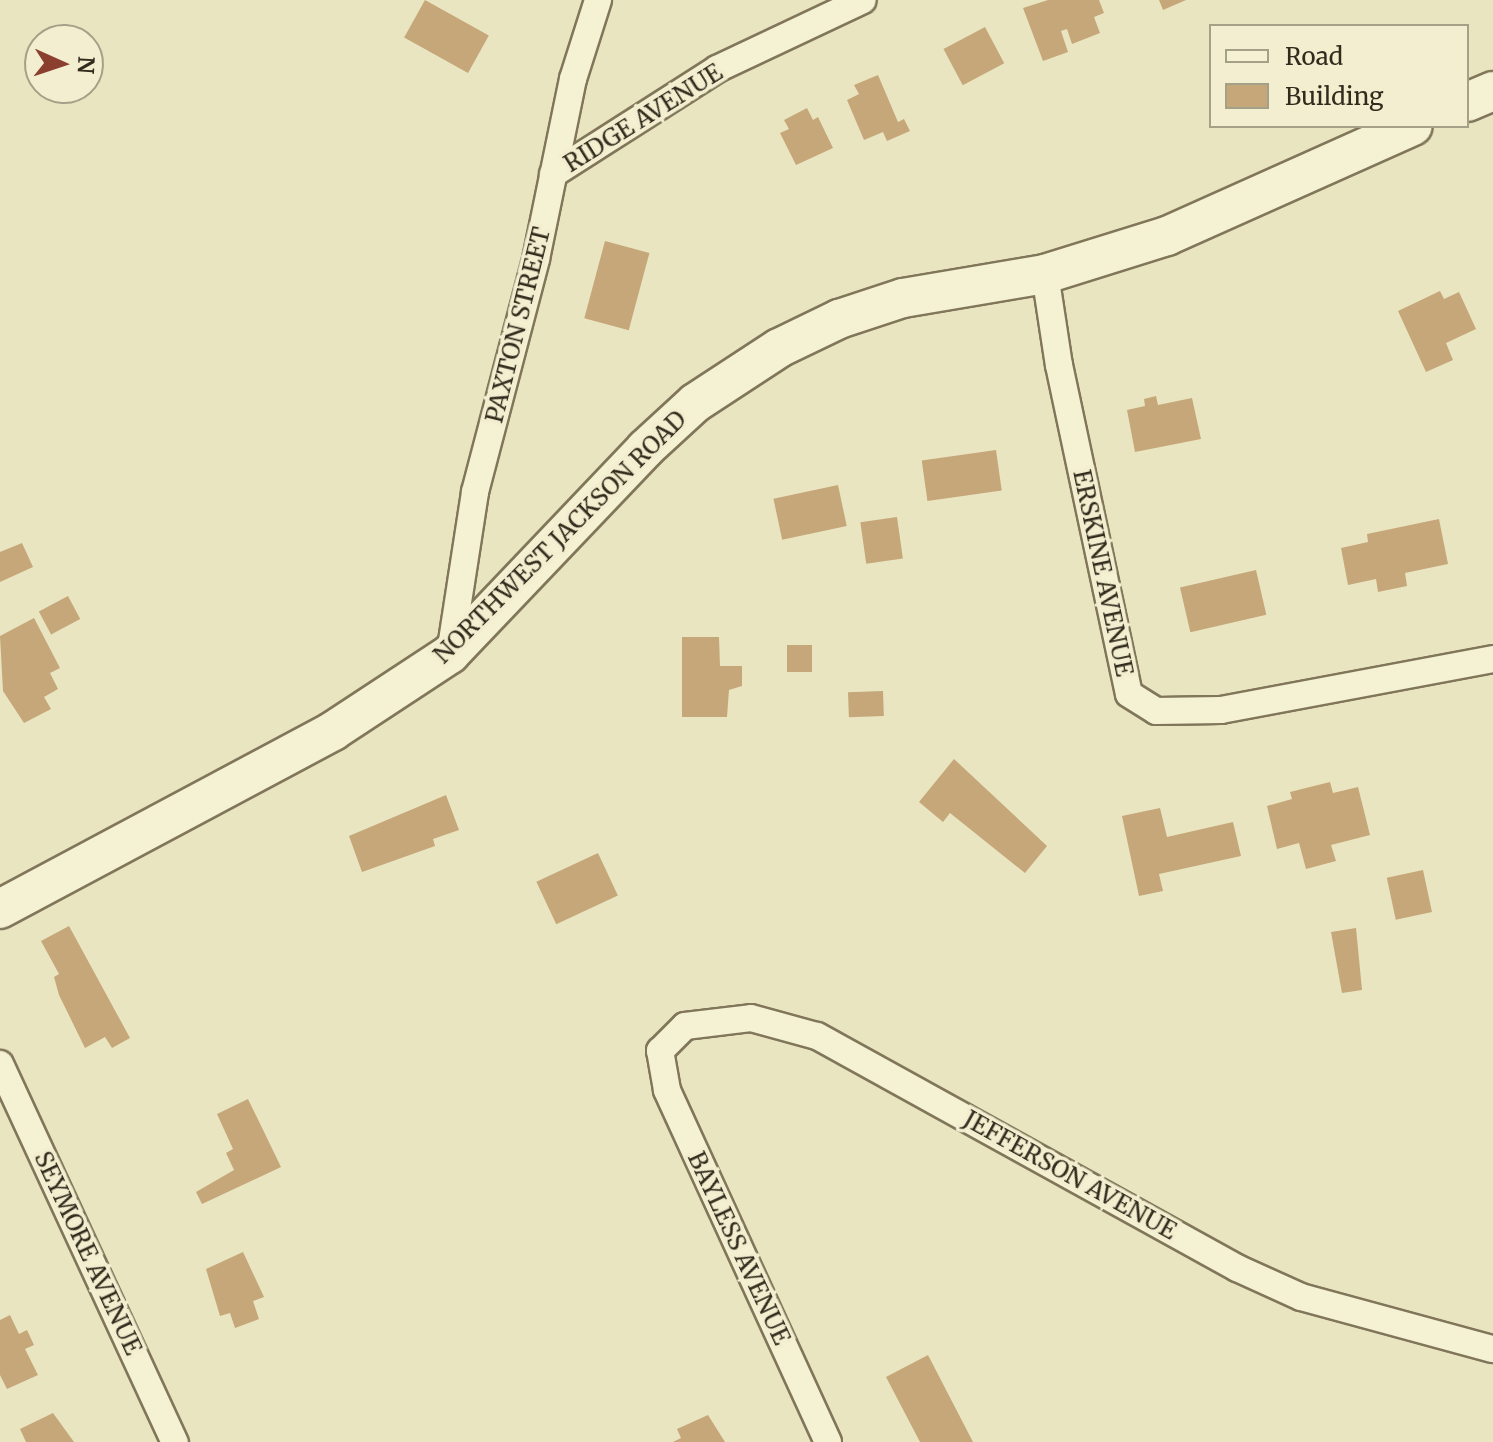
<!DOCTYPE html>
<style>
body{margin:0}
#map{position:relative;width:1493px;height:1442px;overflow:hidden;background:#eae5c1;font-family:Merriweather,serif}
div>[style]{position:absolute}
.building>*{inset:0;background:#c5a779;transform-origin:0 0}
.roads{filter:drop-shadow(2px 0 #81765a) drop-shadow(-2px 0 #81765a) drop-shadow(0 2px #81765a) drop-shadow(0 -2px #81765a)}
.street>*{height:26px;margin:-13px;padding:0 13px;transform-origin:13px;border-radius:13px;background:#f5f2d3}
.secondary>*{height:38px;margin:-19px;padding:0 19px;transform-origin:19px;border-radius:19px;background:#f5f2d3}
span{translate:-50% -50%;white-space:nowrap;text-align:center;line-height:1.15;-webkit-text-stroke:7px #f2eecf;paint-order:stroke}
.street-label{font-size:24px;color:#322b1d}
.legend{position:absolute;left:1209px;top:24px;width:260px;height:104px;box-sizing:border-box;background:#f2eecf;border:2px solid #a5a088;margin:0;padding:10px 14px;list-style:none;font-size:24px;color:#322b1d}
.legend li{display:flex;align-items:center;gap:16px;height:40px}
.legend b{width:40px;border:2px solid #a5a088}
.north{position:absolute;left:24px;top:24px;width:80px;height:80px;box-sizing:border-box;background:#f2eecf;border:2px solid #a5a088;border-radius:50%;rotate:93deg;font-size:22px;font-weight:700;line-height:32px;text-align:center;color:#322b1d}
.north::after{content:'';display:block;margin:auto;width:28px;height:36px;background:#8b402f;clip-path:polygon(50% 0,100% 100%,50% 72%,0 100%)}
</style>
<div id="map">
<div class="building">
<i style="left:425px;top:0;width:73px;height:43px;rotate:29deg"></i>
<i style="clip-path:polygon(1048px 0,1099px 0,1104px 13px,1094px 17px,1100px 33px,1072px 44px,1067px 29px,1061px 31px,1068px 52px,1043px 61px,1023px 8px)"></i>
<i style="clip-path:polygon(1159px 0,1186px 0,1163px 10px)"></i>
<i style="left:985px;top:27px;width:41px;height:47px;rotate:62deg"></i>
<i style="clip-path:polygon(878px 75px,898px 122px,904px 119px,910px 131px,887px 141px,883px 132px,864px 140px,847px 100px,859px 94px,854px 85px)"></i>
<i style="clip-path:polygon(807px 108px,813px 120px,818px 117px,833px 148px,796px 165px,780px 133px,789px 129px,784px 120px)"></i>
<i style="left:605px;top:241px;width:46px;height:80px;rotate:15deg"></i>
<i style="clip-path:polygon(1440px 291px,1444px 299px,1459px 292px,1476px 329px,1446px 343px,1453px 360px,1426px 372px,1398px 311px)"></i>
<i style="clip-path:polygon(1156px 396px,1158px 405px,1192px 398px,1201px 439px,1135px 452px,1127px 410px,1145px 406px,1144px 399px)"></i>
<i style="left:996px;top:450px;width:41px;height:75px;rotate:82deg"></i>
<i style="left:838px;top:485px;width:42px;height:66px;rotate:78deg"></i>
<i style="left:897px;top:517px;width:42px;height:37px;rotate:82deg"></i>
<i style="clip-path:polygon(1439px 519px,1448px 564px,1405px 573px,1407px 586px,1378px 592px,1376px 579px,1348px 585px,1341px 548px,1368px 542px,1367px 534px)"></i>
<i style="clip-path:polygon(22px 543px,33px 567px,0 582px,0 552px)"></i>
<i style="left:1256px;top:570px;width:46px;height:78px;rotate:77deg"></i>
<i style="left:68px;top:596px;width:26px;height:33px;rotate:62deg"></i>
<i style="clip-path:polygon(34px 618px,60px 668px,50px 673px,58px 689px,44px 697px,51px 709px,24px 723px,3px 691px,0 636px)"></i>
<i style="clip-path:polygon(682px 637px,719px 637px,720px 666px,742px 666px,742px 686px,729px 690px,727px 717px,682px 717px)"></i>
<i style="left:787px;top:645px;width:25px;height:27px"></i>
<i style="left:883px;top:691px;width:25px;height:35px;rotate:88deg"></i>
<i style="clip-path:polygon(954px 759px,1047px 846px,1025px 873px,950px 813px,943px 822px,919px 802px)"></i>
<i style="clip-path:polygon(1330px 782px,1333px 793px,1358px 787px,1370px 835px,1331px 845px,1336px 861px,1306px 869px,1299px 843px,1277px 849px,1267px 806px,1292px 799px,1290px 792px)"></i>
<i style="clip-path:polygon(446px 795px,459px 830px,433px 839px,435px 846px,362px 872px,349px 836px)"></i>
<i style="clip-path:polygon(1160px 808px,1167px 837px,1233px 822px,1241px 856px,1159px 874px,1163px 891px,1139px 896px,1122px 816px)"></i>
<i style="left:598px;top:853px;width:47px;height:68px;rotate:65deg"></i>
<i style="left:1423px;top:870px;width:43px;height:37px;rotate:78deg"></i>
<i style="clip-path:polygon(69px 926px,130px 1038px,112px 1048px,105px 1037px,85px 1048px,59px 995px,54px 977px,59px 974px,41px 941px)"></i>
<i style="clip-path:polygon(1356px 928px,1362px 990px,1342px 993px,1331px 932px)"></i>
<i style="clip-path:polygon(248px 1099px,281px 1167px,202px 1204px,196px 1192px,234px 1170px,226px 1153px,233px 1149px,217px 1114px)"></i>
<i style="clip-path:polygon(243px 1252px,264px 1297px,253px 1301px,259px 1319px,235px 1328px,230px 1313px,220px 1316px,206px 1269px)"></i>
<i style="clip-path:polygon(10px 1315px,19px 1334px,27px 1330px,34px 1345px,25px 1349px,38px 1375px,7px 1389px,0 1375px,0 1320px)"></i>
<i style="clip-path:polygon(928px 1355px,973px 1442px,920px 1442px,886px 1377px)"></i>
<i style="clip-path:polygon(53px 1413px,74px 1442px,26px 1442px,20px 1429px)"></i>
<i style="clip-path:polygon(708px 1415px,725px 1442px,673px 1442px,681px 1438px,677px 1429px)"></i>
</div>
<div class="roads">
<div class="street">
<i style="left:553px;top:174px;width:195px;rotate:-32.6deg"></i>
<i style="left:717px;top:69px;width:161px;rotate:-25.3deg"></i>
<i style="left:1045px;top:274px;width:92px;rotate:81.3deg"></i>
<i style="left:1059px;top:365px;width:336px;rotate:78deg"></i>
<i style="left:1129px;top:694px;width:32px;rotate:32deg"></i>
<i style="left:1156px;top:711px;width:65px;rotate:-0.9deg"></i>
<i style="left:1221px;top:710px;width:277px;rotate:-10.6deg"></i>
<i style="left:450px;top:654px;width:164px;rotate:-81.2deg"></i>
<i style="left:475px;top:492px;width:241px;rotate:-75.3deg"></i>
<i style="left:536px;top:259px;width:184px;rotate:-78.4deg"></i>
<i style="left:573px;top:79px;width:83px;rotate:-72.4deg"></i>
<i style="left:0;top:1064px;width:417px;rotate:65.2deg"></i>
<i style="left:828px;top:1442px;width:387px;rotate:-114.6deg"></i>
<i style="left:667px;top:1090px;width:40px;rotate:-100deg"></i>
<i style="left:660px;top:1051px;width:35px;rotate:-45deg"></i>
<i style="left:685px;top:1026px;width:66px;rotate:-6.9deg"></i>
<i style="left:751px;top:1018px;width:68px;rotate:15.3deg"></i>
<i style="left:817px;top:1036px;width:480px;rotate:28.9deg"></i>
<i style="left:1237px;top:1268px;width:70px;rotate:24.4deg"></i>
<i style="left:1301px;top:1297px;width:199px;rotate:15.2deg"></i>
</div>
<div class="secondary">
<i style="left:1467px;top:102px;width:28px;rotate:-23deg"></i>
<i style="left:0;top:909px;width:378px;rotate:-28.1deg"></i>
<i style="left:333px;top:731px;width:140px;rotate:-33.3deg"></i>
<i style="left:450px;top:654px;width:283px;rotate:-46.4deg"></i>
<i style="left:645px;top:449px;width:68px;rotate:-42.6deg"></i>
<i style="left:695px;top:403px;width:100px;rotate:-33.2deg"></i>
<i style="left:779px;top:348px;width:67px;rotate:-25.8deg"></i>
<i style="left:839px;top:319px;width:67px;rotate:-18.2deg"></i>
<i style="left:903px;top:298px;width:144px;rotate:-9.6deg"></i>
<i style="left:1045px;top:274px;width:128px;rotate:-17.3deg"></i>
<i style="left:1167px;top:236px;width:269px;rotate:-24.1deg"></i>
</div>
</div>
<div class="street-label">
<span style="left:643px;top:118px;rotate:-32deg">RIDGE AVENUE</span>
<span style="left:518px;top:325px;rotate:-76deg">PAXTON STREET</span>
<span style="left:560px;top:537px;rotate:-45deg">NORTHWEST JACKSON ROAD</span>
<span style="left:1103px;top:573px;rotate:78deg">ERSKINE AVENUE</span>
<span style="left:1070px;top:1175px;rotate:29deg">JEFFERSON AVENUE</span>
<span style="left:739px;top:1248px;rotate:65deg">BAYLESS AVENUE</span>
<span style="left:88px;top:1253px;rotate:65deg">SEYMORE AVENUE</span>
</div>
<ul class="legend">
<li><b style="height:10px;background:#f5f2d3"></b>Road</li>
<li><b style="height:22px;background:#c5a779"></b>Building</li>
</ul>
<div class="north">N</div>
</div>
